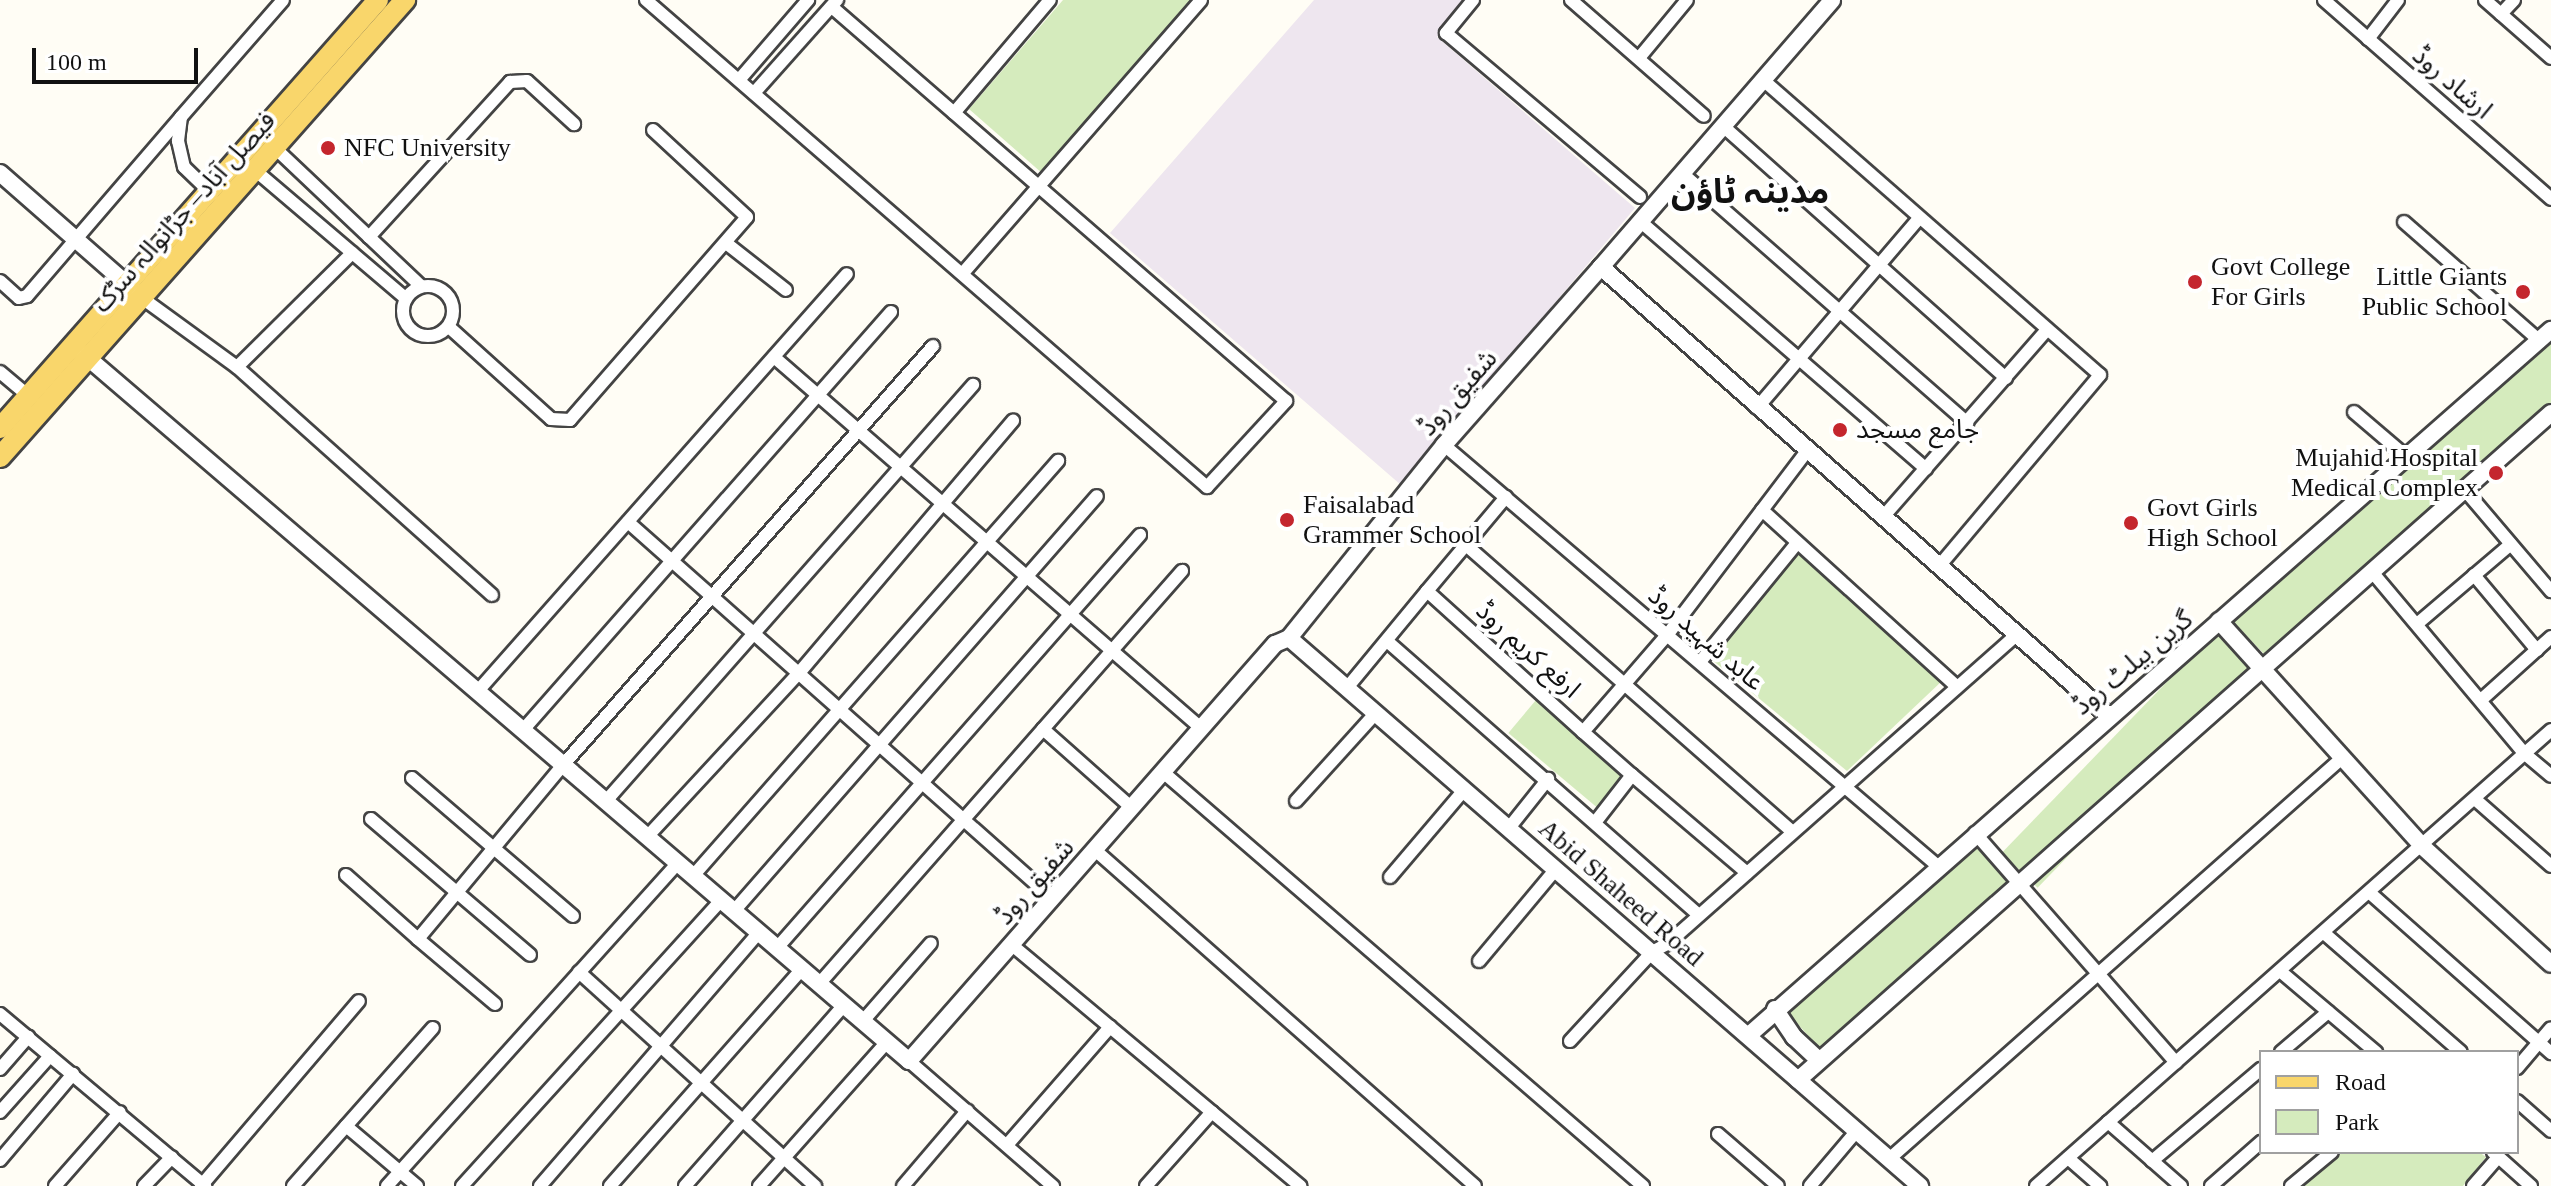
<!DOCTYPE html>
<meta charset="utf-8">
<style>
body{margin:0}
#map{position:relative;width:2551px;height:1186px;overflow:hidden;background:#fffdf5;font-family:"Times New Roman","Noto Sans Arabic",serif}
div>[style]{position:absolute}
.industrial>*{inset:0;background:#eee6ef}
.green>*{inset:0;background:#d5ebbd;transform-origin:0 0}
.roads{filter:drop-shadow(2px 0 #444) drop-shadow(-2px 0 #444) drop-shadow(0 2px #444) drop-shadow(0 -2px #444)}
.minor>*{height:12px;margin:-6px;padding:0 6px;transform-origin:6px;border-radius:6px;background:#fff}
.minor>.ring{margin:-6px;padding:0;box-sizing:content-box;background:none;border:12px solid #fff;border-radius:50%}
.tertiary>*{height:16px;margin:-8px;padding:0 8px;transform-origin:8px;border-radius:8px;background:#fff}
.primary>*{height:20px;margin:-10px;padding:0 10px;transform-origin:10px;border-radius:10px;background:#f9d66b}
.dots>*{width:22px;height:22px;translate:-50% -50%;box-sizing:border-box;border:4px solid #fff;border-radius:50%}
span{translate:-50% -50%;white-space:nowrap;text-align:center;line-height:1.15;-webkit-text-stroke:8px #fff;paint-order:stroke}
.street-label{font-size:26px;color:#111}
.poi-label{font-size:26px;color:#111}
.left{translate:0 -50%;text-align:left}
.right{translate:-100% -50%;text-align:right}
.district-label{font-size:34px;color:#111;font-weight:700}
.legend{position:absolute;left:2259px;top:1050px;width:260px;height:104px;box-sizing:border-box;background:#fff;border:2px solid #a0a0a0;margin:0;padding:10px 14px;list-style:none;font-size:24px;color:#111}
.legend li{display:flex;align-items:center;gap:16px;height:40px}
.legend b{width:40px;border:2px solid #a0a0a0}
.scale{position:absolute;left:32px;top:48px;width:166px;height:36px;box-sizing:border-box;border:4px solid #111;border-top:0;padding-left:10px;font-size:24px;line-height:28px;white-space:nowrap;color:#111;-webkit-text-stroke:6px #fff;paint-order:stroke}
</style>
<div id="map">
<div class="industrial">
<i style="clip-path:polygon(1314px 0,1463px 0,1437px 37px,1635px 208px,1401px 485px,1110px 233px)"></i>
</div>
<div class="green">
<i style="clip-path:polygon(1063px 0,1193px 0,1043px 174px,969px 109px)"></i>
<i style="clip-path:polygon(2551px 335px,2551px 404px,2268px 658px,2230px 619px,2286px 569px,2307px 559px,2500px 387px)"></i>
<i style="clip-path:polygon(1799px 550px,1943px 680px,1847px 771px,1711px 659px)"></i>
<i style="left:2217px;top:630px;width:50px;height:310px;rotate:44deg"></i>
<i style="left:1536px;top:700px;width:117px;height:43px;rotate:40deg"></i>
<i style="left:1976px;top:844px;width:54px;height:253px;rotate:48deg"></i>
<i style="clip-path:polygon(2343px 1152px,2479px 1152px,2486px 1157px,2463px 1186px,2301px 1186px)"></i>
</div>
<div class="roads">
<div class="minor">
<i style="left:646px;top:0;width:743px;rotate:40.96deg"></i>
<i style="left:1207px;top:487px;width:117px;rotate:-47.4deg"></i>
<i style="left:1286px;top:401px;width:601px;rotate:-139.05deg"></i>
<i style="left:1473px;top:0;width:43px;rotate:129.3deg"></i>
<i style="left:1446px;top:33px;width:254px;rotate:40.2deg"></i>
<i style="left:1571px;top:0;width:176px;rotate:41.1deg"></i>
<i style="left:2324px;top:0;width:302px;rotate:41.2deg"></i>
<i style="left:2485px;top:0;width:88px;rotate:41.3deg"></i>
<i style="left:2501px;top:14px;width:19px;rotate:-47deg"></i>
<i style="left:2368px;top:39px;width:49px;rotate:-52.4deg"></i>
<i style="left:1639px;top:58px;width:75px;rotate:-50.4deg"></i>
<i style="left:1762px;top:79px;width:449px;rotate:41.2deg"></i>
<i style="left:2100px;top:375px;width:247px;rotate:130.1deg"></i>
<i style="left:739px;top:80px;width:106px;rotate:-49.2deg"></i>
<i style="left:754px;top:93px;width:125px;rotate:-48.3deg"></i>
<i style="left:954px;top:113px;width:148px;rotate:-49.7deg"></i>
<i style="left:1723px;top:126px;width:379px;rotate:41.7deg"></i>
<i style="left:275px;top:148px;width:201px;rotate:43.4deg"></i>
<i style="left:256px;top:171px;width:196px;rotate:40.4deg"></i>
<i style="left:1683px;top:174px;width:378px;rotate:41.2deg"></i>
<i style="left:212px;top:194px;width:39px;rotate:-136deg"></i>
<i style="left:184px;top:167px;width:27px;rotate:-103deg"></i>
<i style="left:178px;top:141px;width:24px;rotate:-83deg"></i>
<i style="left:181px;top:117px;width:155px;rotate:-48.9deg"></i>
<i style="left:1641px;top:222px;width:377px;rotate:40.9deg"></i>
<i style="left:2404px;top:222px;width:181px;rotate:41.2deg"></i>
<i style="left:369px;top:237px;width:210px;rotate:-47.7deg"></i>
<i style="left:510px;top:82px;width:17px;rotate:-3deg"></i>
<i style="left:527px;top:81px;width:64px;rotate:42.5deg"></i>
<i style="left:726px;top:243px;width:76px;rotate:38.1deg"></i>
<i style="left:963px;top:273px;width:362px;rotate:-48.9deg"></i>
<i style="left:0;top:281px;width:25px;rotate:42deg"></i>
<i style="left:19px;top:298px;width:8px;rotate:-14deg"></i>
<i style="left:27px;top:296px;width:236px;rotate:-49.3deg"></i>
<i class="ring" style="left:403px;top:286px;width:38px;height:38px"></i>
<i style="left:142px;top:298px;width:117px;rotate:36deg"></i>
<i style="left:237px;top:367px;width:342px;rotate:41.8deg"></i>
<i style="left:449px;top:327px;width:137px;rotate:42deg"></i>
<i style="left:551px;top:419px;width:19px;rotate:3deg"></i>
<i style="left:570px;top:420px;width:269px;rotate:-48.9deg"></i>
<i style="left:747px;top:217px;width:128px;rotate:-137.2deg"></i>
<i style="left:774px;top:357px;width:566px;rotate:40.99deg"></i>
<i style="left:237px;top:367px;width:162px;rotate:-44.7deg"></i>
<i style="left:0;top:372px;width:35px;rotate:40deg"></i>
<i style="left:1757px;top:408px;width:250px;rotate:-49.5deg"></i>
<i style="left:2354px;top:412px;width:72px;rotate:40.5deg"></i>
<i style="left:1444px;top:445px;width:650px;rotate:40.45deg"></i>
<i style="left:2465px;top:490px;width:133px;rotate:49.6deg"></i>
<i style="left:1506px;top:497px;width:123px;rotate:130deg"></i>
<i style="left:1427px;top:591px;width:210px;rotate:42.1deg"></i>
<i style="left:1583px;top:732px;width:130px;rotate:-49.1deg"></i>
<i style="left:1668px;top:634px;width:230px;rotate:-52.8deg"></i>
<i style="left:1762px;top:510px;width:261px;rotate:42.2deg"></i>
<i style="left:1883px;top:517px;width:247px;rotate:-48.8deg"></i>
<i style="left:628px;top:522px;width:568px;rotate:41.57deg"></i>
<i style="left:1466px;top:545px;width:434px;rotate:41.3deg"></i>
<i style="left:2373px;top:573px;width:236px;rotate:50deg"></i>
<i style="left:2525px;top:754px;width:34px;rotate:40deg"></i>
<i style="left:2474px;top:575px;width:98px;rotate:50deg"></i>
<i style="left:2417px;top:624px;width:123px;rotate:-40.4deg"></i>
<i style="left:1387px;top:641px;width:415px;rotate:41.3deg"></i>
<i style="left:1700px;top:662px;width:154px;rotate:-50.8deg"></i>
<i style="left:1346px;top:689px;width:127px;rotate:-50.4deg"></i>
<i style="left:477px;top:692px;width:558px;rotate:-48.49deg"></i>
<i style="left:2481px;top:700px;width:94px;rotate:-42deg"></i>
<i style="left:1043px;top:729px;width:119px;rotate:41.6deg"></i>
<i style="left:523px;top:730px;width:557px;rotate:-48.64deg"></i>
<i style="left:1583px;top:732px;width:65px;rotate:41.3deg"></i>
<i style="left:1632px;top:775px;width:57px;rotate:127.9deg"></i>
<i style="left:1163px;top:772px;width:634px;rotate:40.78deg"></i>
<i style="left:1632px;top:775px;width:151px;rotate:40.4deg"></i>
<i style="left:412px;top:778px;width:212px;rotate:40.6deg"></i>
<i style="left:2476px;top:800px;width:100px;rotate:41.3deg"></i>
<i style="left:606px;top:801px;width:555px;rotate:-48.58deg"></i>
<i style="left:1296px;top:801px;width:118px;rotate:-47.8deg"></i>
<i style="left:371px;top:819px;width:209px;rotate:40.5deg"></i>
<i style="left:1509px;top:828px;width:63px;rotate:-51.5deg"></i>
<i style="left:1975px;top:833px;width:305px;rotate:48.8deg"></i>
<i style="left:647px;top:837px;width:224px;rotate:-47.2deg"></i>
<i style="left:799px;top:673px;width:331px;rotate:-49.7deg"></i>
<i style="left:1095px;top:850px;width:507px;rotate:41.48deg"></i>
<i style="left:346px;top:875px;width:96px;rotate:41.6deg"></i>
<i style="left:693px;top:876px;width:553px;rotate:-48.67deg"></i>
<i style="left:1390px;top:877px;width:114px;rotate:-49.6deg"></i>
<i style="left:2370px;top:893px;width:242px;rotate:41.5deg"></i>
<i style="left:734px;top:911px;width:551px;rotate:-48.82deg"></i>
<i style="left:2324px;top:933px;width:181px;rotate:41deg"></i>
<i style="left:1012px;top:945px;width:376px;rotate:39.9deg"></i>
<i style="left:777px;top:948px;width:550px;rotate:-48.69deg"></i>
<i style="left:1479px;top:961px;width:120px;rotate:-50.1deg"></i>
<i style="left:2280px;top:971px;width:126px;rotate:40.2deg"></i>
<i style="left:579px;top:972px;width:319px;rotate:42.2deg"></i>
<i style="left:819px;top:984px;width:550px;rotate:-48.69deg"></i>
<i style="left:495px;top:1004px;width:101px;rotate:-139.8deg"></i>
<i style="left:418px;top:939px;width:226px;rotate:-50.2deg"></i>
<i style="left:563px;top:765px;width:559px;rotate:-48.55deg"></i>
<i style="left:0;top:1014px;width:268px;rotate:40deg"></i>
<i style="left:863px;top:1021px;width:103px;rotate:-48.9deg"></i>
<i style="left:1570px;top:1041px;width:121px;rotate:-47.3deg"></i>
<i style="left:1652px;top:952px;width:17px;rotate:-28deg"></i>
<i style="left:1667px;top:944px;width:468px;rotate:-41.5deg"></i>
<i style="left:2281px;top:1052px;width:62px;rotate:-40.4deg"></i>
<i style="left:909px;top:1061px;width:191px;rotate:41deg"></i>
<i style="left:2517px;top:1068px;width:52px;rotate:-49.6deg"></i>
<i style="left:0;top:1069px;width:43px;rotate:-48.8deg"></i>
<i style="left:2517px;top:1101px;width:45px;rotate:41.4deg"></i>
<i style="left:0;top:1112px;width:75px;rotate:-48.2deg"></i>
<i style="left:2108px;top:1122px;width:97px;rotate:41.2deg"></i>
<i style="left:346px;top:1126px;width:93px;rotate:40.2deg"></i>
<i style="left:1718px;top:1134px;width:79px;rotate:40.9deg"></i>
<i style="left:1007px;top:1145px;width:157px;rotate:-48.9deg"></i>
<i style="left:2493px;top:1152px;width:51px;rotate:41.8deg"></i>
<i style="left:2068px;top:1158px;width:43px;rotate:41.2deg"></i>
<i style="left:0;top:1160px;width:113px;rotate:-49.7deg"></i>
<i style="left:1888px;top:1160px;width:606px;rotate:-41.52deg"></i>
<i style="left:2152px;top:1161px;width:143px;rotate:-40.2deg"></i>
<i style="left:55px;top:1186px;width:98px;rotate:-48.7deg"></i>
<i style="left:144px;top:1186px;width:40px;rotate:-46deg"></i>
<i style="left:201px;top:1186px;width:243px;rotate:-49.5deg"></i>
<i style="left:293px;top:1186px;width:211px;rotate:-48.5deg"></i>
<i style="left:387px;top:1186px;width:435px;rotate:-48deg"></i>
<i style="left:462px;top:1186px;width:386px;rotate:-47.8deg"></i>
<i style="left:540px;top:1186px;width:335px;rotate:-49.2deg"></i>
<i style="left:610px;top:1186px;width:290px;rotate:-48.5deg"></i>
<i style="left:685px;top:1186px;width:241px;rotate:-48.7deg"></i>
<i style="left:759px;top:1186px;width:193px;rotate:-48.4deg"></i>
<i style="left:903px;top:1186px;width:99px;rotate:-49.5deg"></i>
<i style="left:1146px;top:1186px;width:99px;rotate:-48.3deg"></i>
<i style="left:1810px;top:1186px;width:70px;rotate:-49.7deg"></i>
<i style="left:2036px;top:1186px;width:688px;rotate:-41.52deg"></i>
<i style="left:2211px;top:1186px;width:67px;rotate:-41.3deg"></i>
<i style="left:2291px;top:1186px;width:53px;rotate:-39.7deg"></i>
<i style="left:2473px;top:1186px;width:38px;rotate:-49deg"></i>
</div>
<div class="tertiary">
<i style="left:0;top:173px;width:179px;rotate:41.2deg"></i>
<i style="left:1601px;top:267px;width:353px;rotate:-49.1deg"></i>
<i style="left:81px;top:352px;width:1090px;rotate:40.57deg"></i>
<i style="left:909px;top:1061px;width:555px;rotate:-48.73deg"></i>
<i style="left:1275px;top:644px;width:15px;rotate:-23deg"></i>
<i style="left:1289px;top:638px;width:248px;rotate:-51.2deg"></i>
<i style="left:1444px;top:445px;width:237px;rotate:-48.6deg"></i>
<i style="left:1601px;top:267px;width:677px;rotate:41.46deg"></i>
<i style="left:2219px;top:621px;width:304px;rotate:47.9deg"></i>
<i style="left:2423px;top:847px;width:173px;rotate:42.4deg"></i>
<i style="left:1289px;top:638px;width:836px;rotate:40.97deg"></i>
<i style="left:1775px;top:1009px;width:34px;rotate:56deg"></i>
<i style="left:1794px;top:1037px;width:34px;rotate:43deg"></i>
<i style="left:1749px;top:1035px;width:1068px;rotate:-41.32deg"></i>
<i style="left:1798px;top:1080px;width:1006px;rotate:-41.53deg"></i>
</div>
<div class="primary">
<i style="left:0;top:428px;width:571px;rotate:-48.55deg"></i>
<i style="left:0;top:457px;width:611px;rotate:-48.45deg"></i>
</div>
</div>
<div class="dots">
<i style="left:328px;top:148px;background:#c4262e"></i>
<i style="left:2195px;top:282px;background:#c4262e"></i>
<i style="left:2523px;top:292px;background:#c4262e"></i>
<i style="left:1840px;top:430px;background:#c4262e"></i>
<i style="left:2496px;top:473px;background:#c4262e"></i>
<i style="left:1287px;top:520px;background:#c4262e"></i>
<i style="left:2131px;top:523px;background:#c4262e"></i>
</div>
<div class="street-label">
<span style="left:2452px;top:83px;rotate:41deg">ارشاد روڈ</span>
<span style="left:184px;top:212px;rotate:-48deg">فیصل آباد– جڑانوالہ سڑک</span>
<span style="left:1458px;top:393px;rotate:-49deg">شفیق روڈ</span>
<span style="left:1706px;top:639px;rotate:41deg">عابد شہید روڈ</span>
<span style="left:1528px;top:650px;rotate:42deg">ارفع کریم روڈ</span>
<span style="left:2133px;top:663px;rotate:-40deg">گرین بیلٹ روڈ</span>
<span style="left:1035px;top:882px;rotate:-49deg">شفیق روڈ</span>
<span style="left:1621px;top:893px;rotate:41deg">Abid Shaheed Road</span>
</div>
<div class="poi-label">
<span class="left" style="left:344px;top:148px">NFC University</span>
<span class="left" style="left:2211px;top:282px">Govt College<br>For Girls</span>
<span class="right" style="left:2507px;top:292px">Little Giants<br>Public School</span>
<span class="left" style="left:1856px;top:430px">جامع مسجد</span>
<span class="right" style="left:2478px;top:473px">Mujahid Hospital<br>Medical Complex</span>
<span class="left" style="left:1303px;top:520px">Faisalabad<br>Grammer School</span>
<span class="left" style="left:2147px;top:523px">Govt Girls<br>High School</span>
</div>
<div class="district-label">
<span style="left:1750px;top:192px">مدینہ ٹاؤن</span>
</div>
<ul class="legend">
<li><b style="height:10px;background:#f9d66b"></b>Road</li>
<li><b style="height:22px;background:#d5ebbd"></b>Park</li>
</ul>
<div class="scale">100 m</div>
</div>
